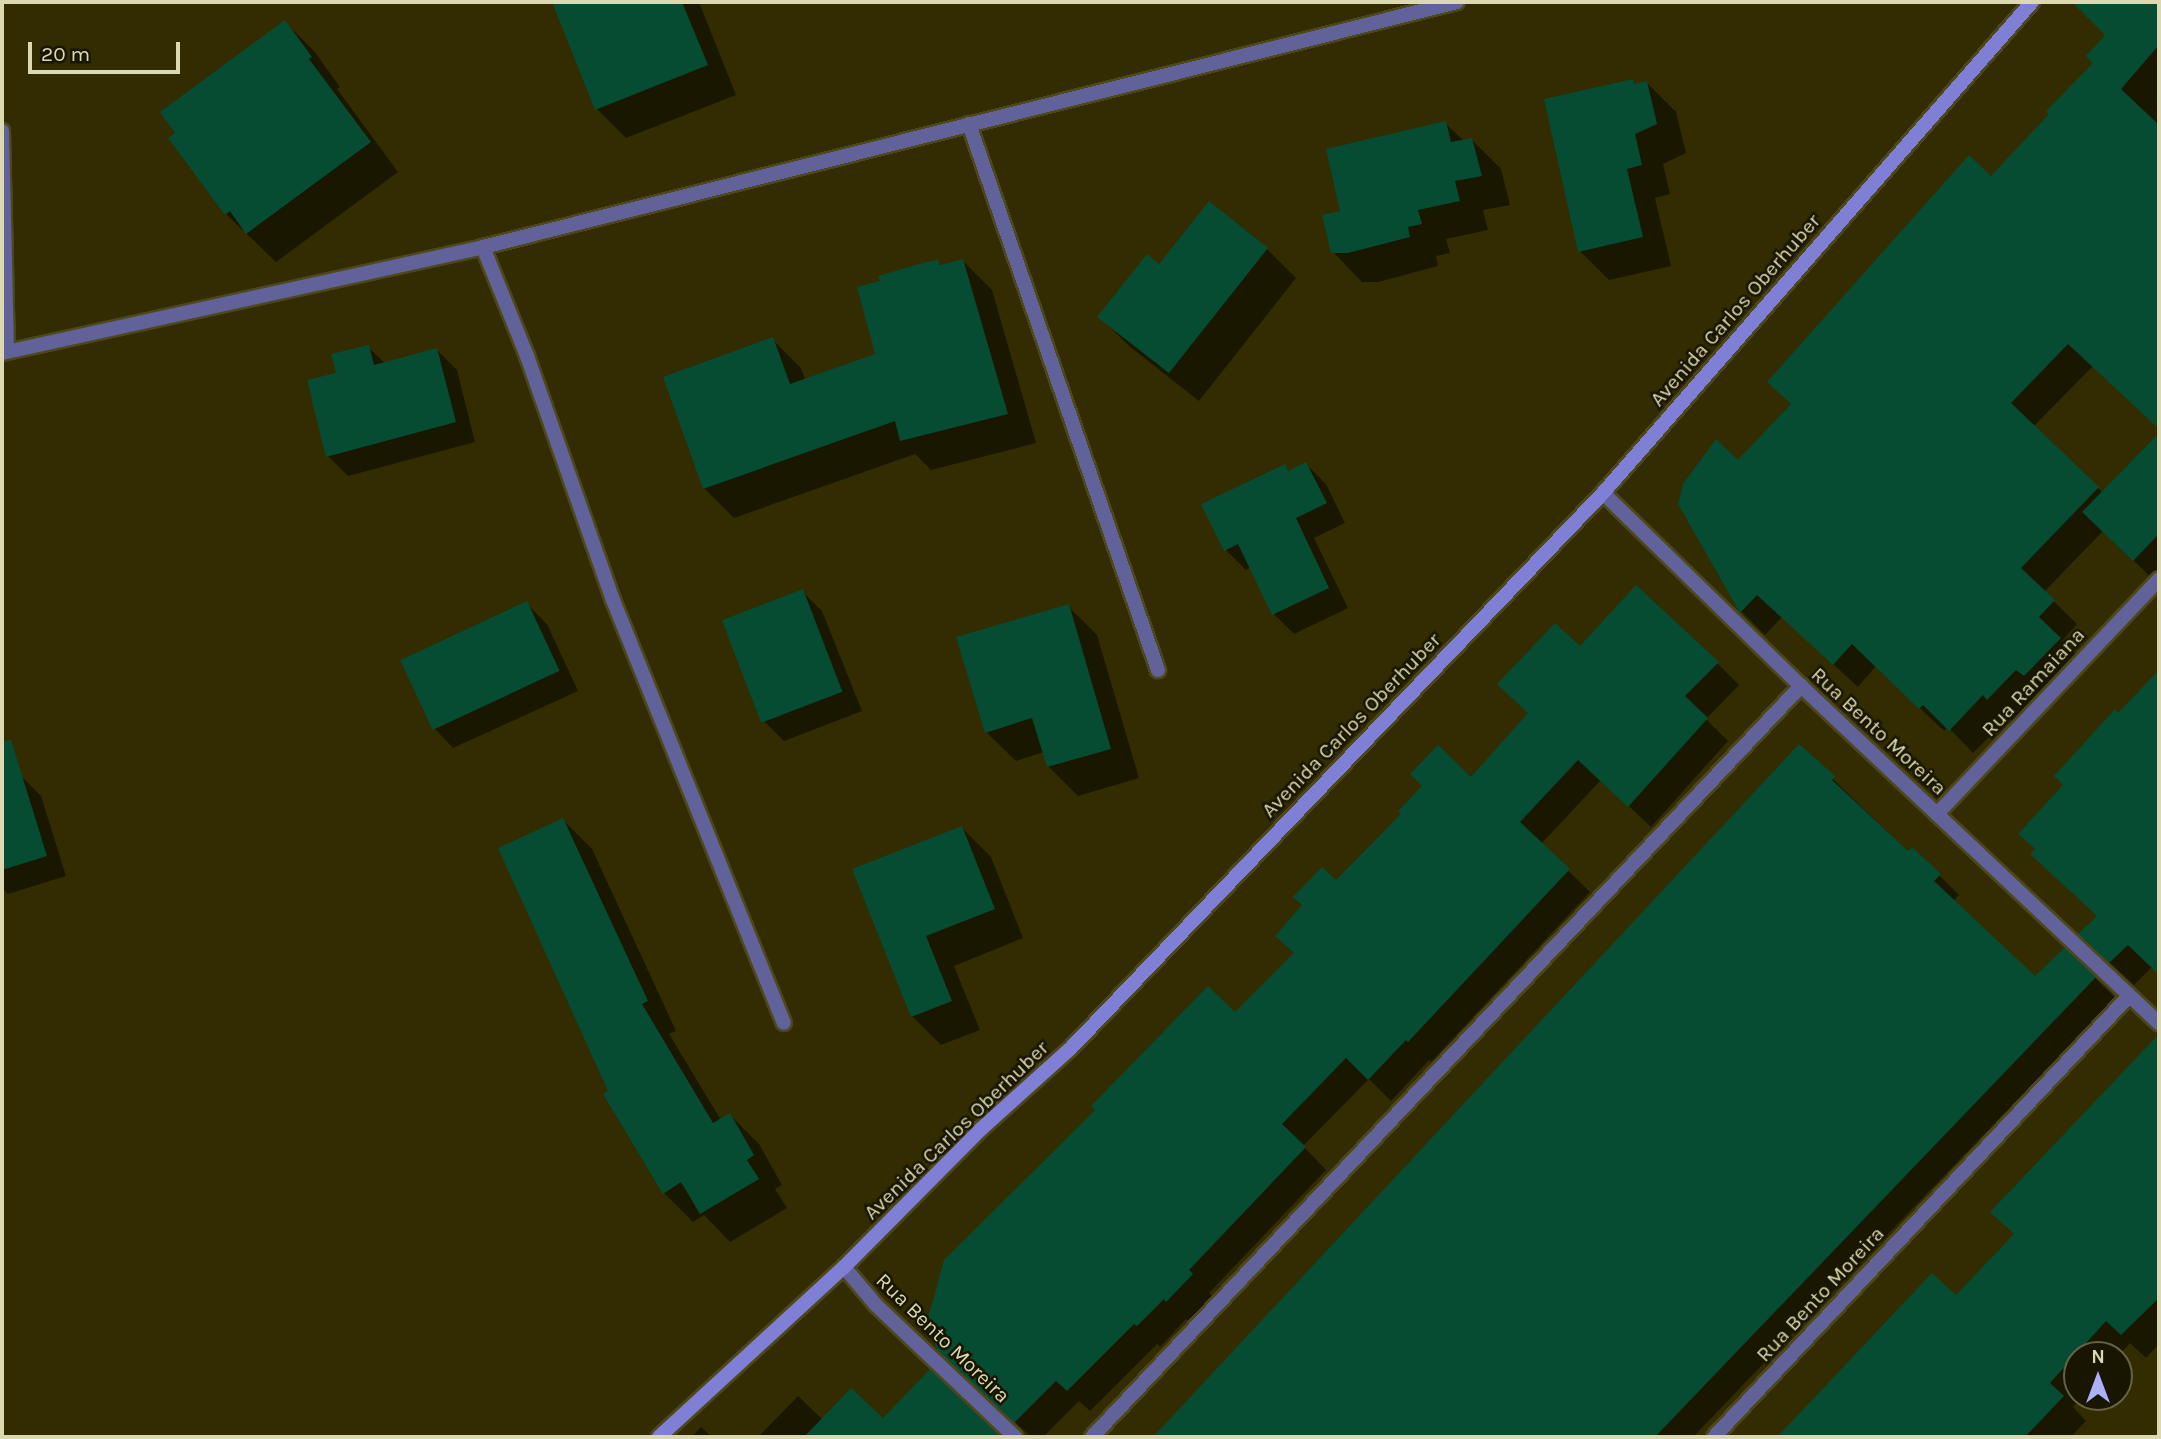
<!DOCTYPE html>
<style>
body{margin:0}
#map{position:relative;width:2161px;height:1439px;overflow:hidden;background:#322c00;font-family:Karla,sans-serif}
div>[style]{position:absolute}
.shadow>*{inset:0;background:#0007}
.building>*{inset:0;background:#054c33;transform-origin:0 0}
.roads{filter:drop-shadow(2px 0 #4d481c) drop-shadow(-2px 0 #4d481c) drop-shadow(0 2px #4d481c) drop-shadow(0 -2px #4d481c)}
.service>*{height:14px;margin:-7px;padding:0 7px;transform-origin:7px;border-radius:7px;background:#616299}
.minor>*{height:14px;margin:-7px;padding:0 7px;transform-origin:7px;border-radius:7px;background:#616299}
.secondary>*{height:14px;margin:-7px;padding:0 7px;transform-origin:7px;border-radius:7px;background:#807fd6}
span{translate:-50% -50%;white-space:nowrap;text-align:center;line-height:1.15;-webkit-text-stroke:5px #181500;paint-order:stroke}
.street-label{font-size:21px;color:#dcd8b1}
.frame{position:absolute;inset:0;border:4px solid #dcd8b1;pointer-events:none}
.north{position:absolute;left:2063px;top:1341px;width:70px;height:70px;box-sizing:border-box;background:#181500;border:2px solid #666347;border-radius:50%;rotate:0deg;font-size:19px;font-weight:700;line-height:28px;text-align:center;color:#dcd8b1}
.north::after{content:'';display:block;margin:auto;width:24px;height:32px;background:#adaffb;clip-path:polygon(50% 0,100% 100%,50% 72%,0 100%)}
.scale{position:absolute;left:28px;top:42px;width:152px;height:32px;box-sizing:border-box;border:4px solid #dcd8b1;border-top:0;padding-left:9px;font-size:21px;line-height:24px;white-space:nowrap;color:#dcd8b1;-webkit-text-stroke:5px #181500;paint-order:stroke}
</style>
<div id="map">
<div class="shadow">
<i style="clip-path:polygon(554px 2px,699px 2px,736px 95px,626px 138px,597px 109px)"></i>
<i style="clip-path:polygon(2105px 2px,2159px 2px,2159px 428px,2093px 366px,2033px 427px,2103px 493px,2159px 435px,2159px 585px,2103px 531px,2044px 592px,2077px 624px,2062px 641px,2083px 662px,2048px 699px,2041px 692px,2012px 722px,2008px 718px,1973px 753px,1948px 727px,1944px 731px,1876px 666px,1858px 687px,1782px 617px,1765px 635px,1742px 612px,1680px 504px,1738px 462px,1793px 405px,2095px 63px,2108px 35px,2091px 18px)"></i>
<i style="clip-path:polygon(285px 22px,314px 51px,340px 87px,337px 89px,398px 172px,276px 262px,226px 214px,178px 133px)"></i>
<i style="clip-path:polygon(1632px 81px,1637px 85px,1647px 83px,1676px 112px,1686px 153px,1663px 164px,1670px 194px,1655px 198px,1671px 266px,1609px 280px,1580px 251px)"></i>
<i style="clip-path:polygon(1445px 123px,1464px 141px,1472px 140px,1501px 169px,1510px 205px,1483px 210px,1488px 230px,1446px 239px,1450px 253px,1436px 256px,1438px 266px,1378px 282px,1362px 282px,1333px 252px,1342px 212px)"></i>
<i style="clip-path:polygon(1209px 203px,1267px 249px,1296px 278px,1199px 401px,1129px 346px,1100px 317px,1160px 266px)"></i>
<i style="clip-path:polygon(963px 261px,992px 290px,1036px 443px,931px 470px,915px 454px,734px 518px,704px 488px,665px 378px,772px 339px,801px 368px,806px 381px,877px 356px,882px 282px,938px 262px,942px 266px)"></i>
<i style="clip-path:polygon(368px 347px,386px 364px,437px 350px,457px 370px,475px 442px,348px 476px,328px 456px,339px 375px)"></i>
<i style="clip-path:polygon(1306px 464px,1326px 484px,1345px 523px,1314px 538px,1348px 608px,1294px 634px,1274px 614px,1251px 567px,1246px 570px,1226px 550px,1284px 466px,1290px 472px)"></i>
<i style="clip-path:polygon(802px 591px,822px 611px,862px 711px,784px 741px,764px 721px)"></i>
<i style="clip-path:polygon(527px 604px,547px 624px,578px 691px,453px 748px,433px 727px,402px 660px)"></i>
<i style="clip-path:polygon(1068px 606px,1097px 635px,1139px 778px,1078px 796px,1048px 766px,1044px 752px,1016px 761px,986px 732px)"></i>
<i style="clip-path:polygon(1580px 649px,1717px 663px,1739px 685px,1706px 719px,1728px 741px,1651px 827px,1601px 780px,1541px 844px,1590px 892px,1431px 1062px,1429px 1060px,1391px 1101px,1369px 1079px,1303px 1146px,1326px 1170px,1209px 1293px,1213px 1297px,1189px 1322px,1186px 1319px,1160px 1347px,1157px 1344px,1090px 1411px,1079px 1401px,1043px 1437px,1031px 1437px,961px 1372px,1236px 1015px,1296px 954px,1336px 882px,1471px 779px,1530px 714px)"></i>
<i style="clip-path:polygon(2159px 673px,2159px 974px,2152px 967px,2134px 985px,2104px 957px,2098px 917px,2037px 849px,2066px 785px,2118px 715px)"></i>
<i style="clip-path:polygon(1799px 746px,1909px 853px,1939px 875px,1959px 895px,1953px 901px,2036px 978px,2095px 978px,2115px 998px,1693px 1437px,1155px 1437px)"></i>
<i style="clip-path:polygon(21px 776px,41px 796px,66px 876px,8px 894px,2px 888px,2px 782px)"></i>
<i style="clip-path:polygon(563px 820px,592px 849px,676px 1031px,669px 1034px,721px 1120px,730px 1115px,759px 1144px,782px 1185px,775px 1189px,787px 1208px,730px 1242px,704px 1215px,693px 1222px,664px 1193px,611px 1091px)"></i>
<i style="clip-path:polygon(962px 828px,991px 857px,1023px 938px,954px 966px,980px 1030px,941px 1045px,912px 1016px,855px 870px)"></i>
<i style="clip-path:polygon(2159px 1037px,2159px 1344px,2146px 1358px,2130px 1343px,2119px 1355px,2077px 1355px,2077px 1397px,2082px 1397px,2073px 1407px,2086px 1421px,2071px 1437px,1780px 1437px,1933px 1275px,1956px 1297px,2016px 1235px,1992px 1212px)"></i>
<i style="clip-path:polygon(930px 1372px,999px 1437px,758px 1437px,798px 1396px,823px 1420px,883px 1421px)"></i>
<i style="clip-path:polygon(701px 1427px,712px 1437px,692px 1437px)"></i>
</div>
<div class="building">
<i style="clip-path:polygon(552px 2px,682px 2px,708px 65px,595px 110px)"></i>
<i style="clip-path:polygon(2072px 2px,2159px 2px,2159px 45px,2121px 89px,2159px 125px,2159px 429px,2068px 344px,2011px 403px,2099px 487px,2021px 568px,2055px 600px,2039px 617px,2061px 638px,2024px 676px,2016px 670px,1987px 700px,1983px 695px,1949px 731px,1923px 705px,1919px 709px,1852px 644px,1833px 665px,1757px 595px,1740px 613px,1678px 504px,1683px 484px,1716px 439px,1738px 460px,1791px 404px,1767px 382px,1969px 155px,1991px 176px,2049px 114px,2046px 111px,2093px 63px,2086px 56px,2105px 35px)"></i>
<i style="clip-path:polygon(285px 20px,312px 57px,309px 59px,371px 142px,246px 234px,230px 211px,225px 215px,168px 138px,175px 133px,160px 112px)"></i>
<i style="clip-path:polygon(1633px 79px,1634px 84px,1647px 81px,1657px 124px,1635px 134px,1642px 165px,1627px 169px,1643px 237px,1578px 252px,1544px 99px)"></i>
<i style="clip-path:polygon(1446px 121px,1451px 142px,1472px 138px,1482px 176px,1455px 181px,1460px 201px,1418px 210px,1422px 224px,1408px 227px,1410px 237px,1348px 253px,1331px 253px,1322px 215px,1340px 211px,1326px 149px)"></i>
<i style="clip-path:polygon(1209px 201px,1268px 248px,1169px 373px,1097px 317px,1147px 254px,1159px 264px)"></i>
<i style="clip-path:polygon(963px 259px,1008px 414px,900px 441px,895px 421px,703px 489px,663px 377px,773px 337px,790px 384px,875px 354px,857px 287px,880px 281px,878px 276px,926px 262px,938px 260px,940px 265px)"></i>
<i style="clip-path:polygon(369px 345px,374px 365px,437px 348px,456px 422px,326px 457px,307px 380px,336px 373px,331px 354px)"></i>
<i style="clip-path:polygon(2159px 433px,2159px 534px,2133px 561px,2082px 512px)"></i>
<i style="clip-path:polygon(1306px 462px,1327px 503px,1296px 518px,1329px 588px,1272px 615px,1238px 544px,1224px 551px,1201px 504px,1285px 464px,1288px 471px)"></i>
<i style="clip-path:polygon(1636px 585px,1719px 662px,1685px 696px,1708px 718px,1628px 807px,1578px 760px,1520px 822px,1570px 869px,1408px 1042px,1406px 1040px,1368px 1080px,1346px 1058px,1282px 1124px,1306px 1147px,1189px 1270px,1193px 1274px,1166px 1302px,1164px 1299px,1137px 1326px,1134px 1324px,1067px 1391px,1056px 1381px,1014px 1423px,937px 1350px,928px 1318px,944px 1260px,1095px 1110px,1091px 1106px,1208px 986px,1235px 1012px,1294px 953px,1275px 936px,1302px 905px,1293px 897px,1322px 867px,1336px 880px,1401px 814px,1398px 811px,1422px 786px,1410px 774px,1438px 745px,1471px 777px,1528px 713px,1497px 684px,1555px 623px,1580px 646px)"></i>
<i style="left:803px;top:589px;width:110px;height:87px;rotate:69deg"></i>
<i style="left:527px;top:601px;width:77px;height:140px;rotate:65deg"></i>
<i style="clip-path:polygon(1069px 604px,1111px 749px,1047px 767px,1032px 718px,985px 733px,956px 637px)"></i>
<i style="clip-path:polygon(2159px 670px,2159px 975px,2128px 945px,2109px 963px,2078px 934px,2097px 916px,2030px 854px,2035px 849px,2018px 834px,2063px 785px,2054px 776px,2115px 709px,2118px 713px)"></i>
<i style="clip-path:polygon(11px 740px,47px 856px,2px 870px,2px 741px)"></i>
<i style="clip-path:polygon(1799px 744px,1835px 776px,1832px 780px,1908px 851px,1912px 847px,1941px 874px,1934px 881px,2035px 976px,2065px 947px,2096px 977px,1655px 1437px,1153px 1437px)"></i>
<i style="clip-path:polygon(563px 818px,648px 1001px,642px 1004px,713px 1123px,730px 1113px,754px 1155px,747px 1160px,759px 1179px,700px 1214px,681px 1182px,663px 1194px,603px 1094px,608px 1091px,498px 848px)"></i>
<i style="clip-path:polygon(962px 826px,995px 909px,926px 936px,952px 1001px,911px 1017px,852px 869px)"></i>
<i style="clip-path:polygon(2159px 1034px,2159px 1298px,2121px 1335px,2106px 1321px,2050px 1383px,2064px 1396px,2025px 1437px,1777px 1437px,1932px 1273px,1956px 1295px,2014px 1234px,1990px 1212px)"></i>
<i style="clip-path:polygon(930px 1369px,1001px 1437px,804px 1437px,851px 1388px,883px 1418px)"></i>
</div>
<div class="roads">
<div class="service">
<i style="left:969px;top:124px;width:578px;rotate:70.91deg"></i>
<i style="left:483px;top:247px;width:118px;rotate:68deg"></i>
<i style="left:527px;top:356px;width:259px;rotate:70.6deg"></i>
<i style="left:613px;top:600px;width:456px;rotate:68deg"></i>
</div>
<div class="minor">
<i style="left:2px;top:131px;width:220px;rotate:88.7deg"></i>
<i style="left:2px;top:353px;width:493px;rotate:-12.4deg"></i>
<i style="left:483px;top:247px;width:1004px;rotate:-14.12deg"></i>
<i style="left:1603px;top:493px;width:277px;rotate:44.3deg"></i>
<i style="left:1801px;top:686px;width:492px;rotate:43.3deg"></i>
<i style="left:1937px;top:814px;width:323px;rotate:-46.6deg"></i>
<i style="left:844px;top:1267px;width:50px;rotate:49.9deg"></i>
<i style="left:876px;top:1305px;width:192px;rotate:43.5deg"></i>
<i style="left:1092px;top:1437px;width:1033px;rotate:-46.65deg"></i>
<i style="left:1714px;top:1437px;width:606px;rotate:-46.74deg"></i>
</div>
<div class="secondary">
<i style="left:659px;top:1437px;width:251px;rotate:-42.6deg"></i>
<i style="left:844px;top:1267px;width:194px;rotate:-45.2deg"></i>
<i style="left:981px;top:1129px;width:120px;rotate:-42deg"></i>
<i style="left:1070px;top:1049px;width:770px;rotate:-46.21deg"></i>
<i style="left:1603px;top:493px;width:652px;rotate:-48.86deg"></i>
</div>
</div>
<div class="street-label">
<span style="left:1735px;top:310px;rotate:-49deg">Avenida Carlos Oberhuber</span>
<span style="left:2033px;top:682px;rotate:-47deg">Rua Ramaiana</span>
<span style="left:1351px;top:725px;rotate:-46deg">Avenida Carlos Oberhuber</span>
<span style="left:1879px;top:731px;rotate:43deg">Rua Bento Moreira</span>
<span style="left:956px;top:1130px;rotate:-44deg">Avenida Carlos Oberhuber</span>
<span style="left:1820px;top:1294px;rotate:-47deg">Rua Bento Moreira</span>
<span style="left:943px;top:1338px;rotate:44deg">Rua Bento Moreira</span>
</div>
<div class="frame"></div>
<div class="north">N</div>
<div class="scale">20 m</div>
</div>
